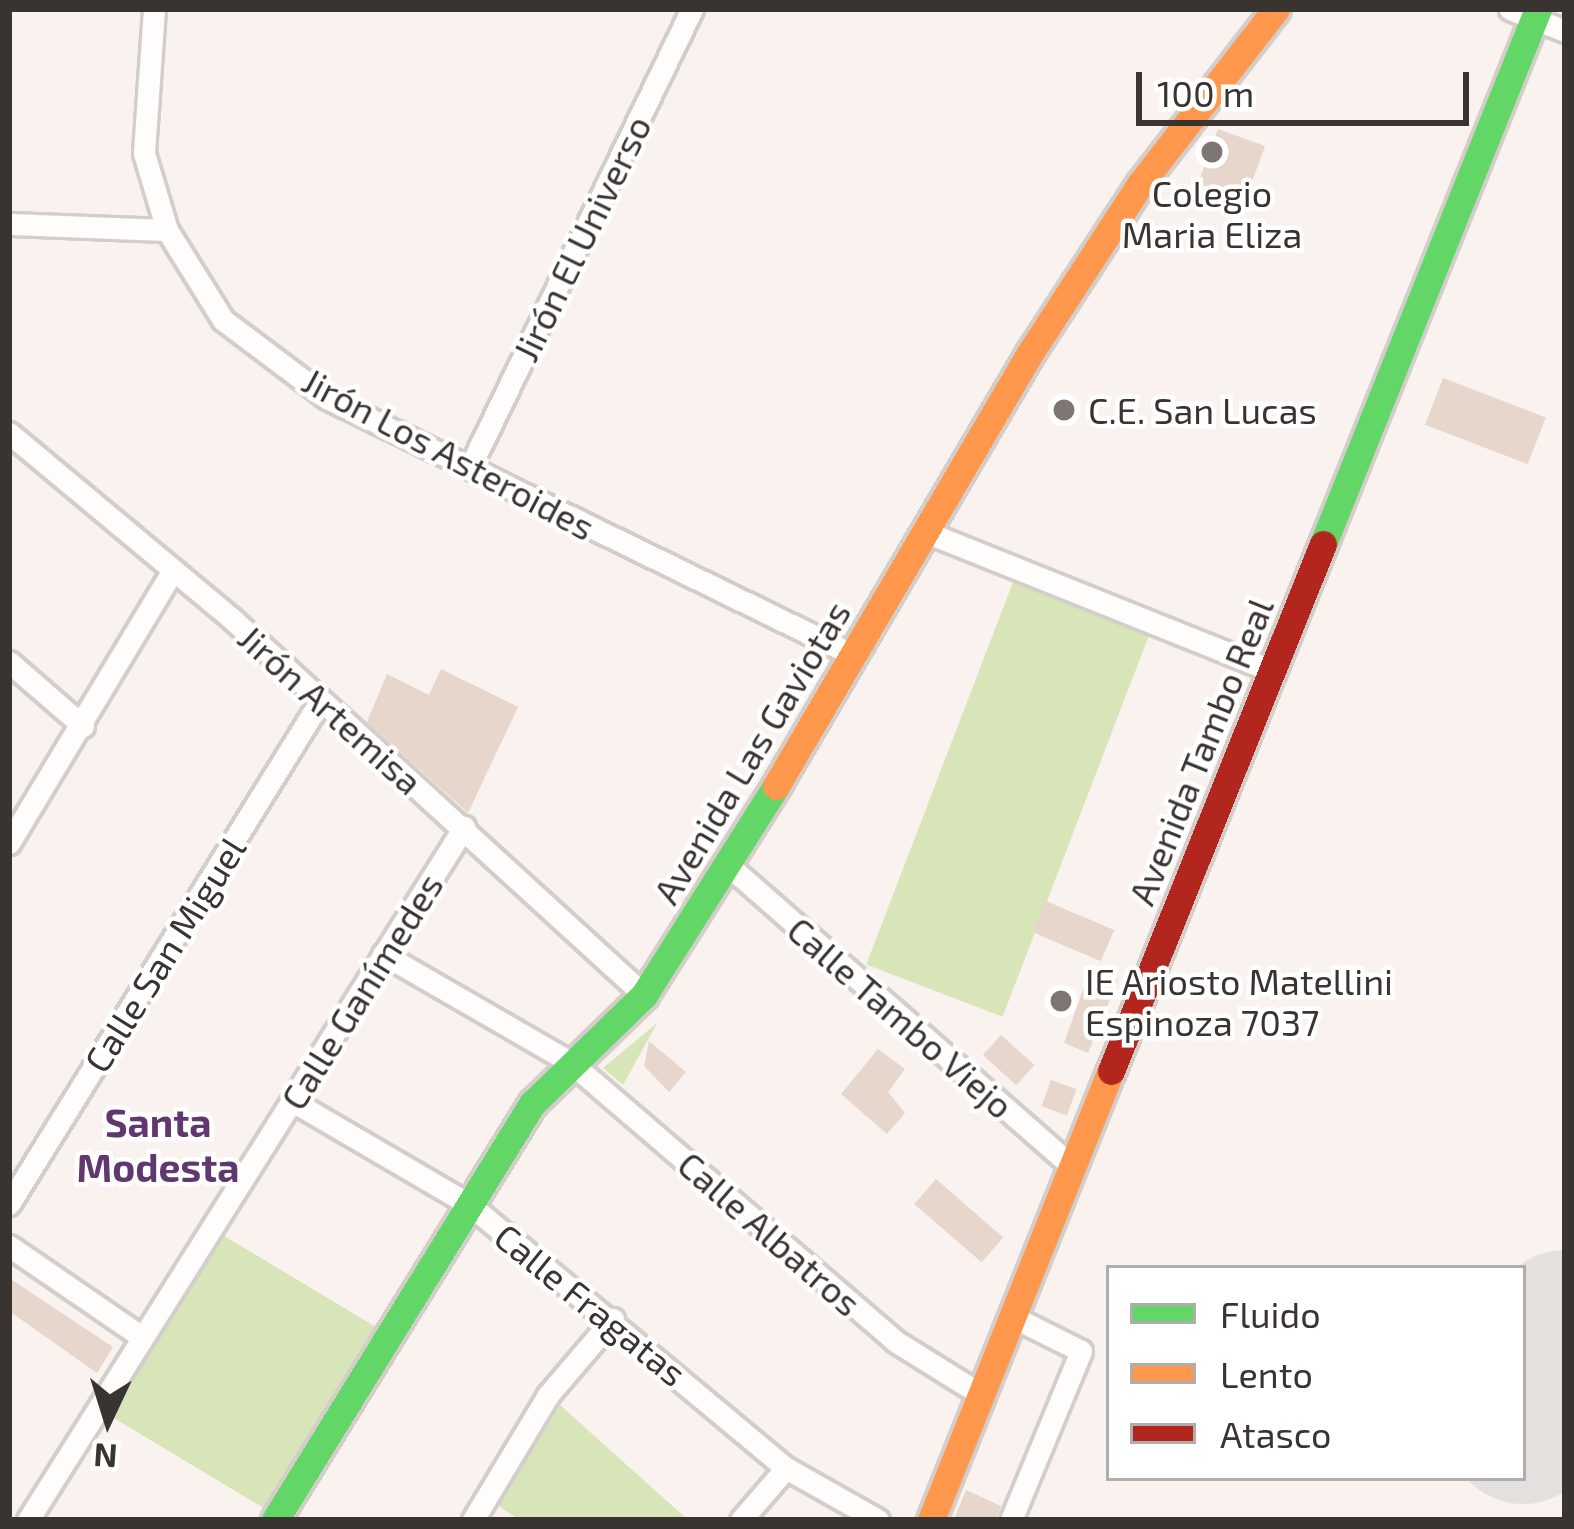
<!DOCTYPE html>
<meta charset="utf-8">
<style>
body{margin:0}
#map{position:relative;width:1574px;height:1529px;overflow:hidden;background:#f9f2ee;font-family:"Exo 2",sans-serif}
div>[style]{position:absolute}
.green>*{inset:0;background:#d7e5b8;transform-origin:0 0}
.taxiway>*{height:60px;margin:-30px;padding:0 30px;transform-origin:30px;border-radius:30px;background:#e4e0de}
.runway>*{height:150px;margin:-75px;padding:0 75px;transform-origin:75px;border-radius:75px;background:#e4e0de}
.building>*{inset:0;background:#e6d6cc;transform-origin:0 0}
.roads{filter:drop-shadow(3px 0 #d4cecb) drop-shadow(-3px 0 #d4cecb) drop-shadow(0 3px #d4cecb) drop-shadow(0 -3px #d4cecb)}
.street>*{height:21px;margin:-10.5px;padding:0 10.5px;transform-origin:10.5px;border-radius:10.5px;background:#fefdfc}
.fast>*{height:27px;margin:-13.5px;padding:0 13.5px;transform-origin:13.5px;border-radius:13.5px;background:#63d668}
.slow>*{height:27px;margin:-13.5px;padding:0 13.5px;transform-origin:13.5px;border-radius:13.5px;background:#ff974d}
.jam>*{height:27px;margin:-13.5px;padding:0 13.5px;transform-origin:13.5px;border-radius:13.5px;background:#b3261e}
.dots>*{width:33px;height:33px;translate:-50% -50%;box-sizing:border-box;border:6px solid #fff;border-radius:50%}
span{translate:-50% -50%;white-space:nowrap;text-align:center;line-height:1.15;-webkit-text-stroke:9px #fff;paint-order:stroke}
.poi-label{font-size:36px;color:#3a3431}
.left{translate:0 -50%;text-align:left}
.street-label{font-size:36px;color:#3a3431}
.neighbourhood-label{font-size:39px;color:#60376e;font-weight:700}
.frame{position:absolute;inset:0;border:12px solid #3a3431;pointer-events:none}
.legend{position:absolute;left:1106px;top:1265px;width:420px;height:216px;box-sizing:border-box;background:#fff;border:3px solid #b0aead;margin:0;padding:15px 21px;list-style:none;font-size:36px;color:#3a3431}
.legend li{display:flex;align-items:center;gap:24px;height:60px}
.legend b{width:60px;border:3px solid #b0aead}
.north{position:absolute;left:48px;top:1361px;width:120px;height:120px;-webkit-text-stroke:9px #fff;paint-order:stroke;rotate:184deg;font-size:33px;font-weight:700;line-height:48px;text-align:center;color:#3a3431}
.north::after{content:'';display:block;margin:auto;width:42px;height:54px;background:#3a3431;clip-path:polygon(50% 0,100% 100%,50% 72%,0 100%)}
.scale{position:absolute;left:1136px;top:72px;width:333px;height:54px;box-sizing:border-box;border:6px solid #3a3431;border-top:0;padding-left:15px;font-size:36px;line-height:42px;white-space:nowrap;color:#3a3431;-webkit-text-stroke:9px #fff;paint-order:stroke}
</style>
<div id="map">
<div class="green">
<i style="left:1015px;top:577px;width:146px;height:415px;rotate:21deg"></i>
<i style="clip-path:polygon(657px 1023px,623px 1085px,603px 1068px)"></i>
<i style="left:221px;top:1234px;width:186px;height:213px;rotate:31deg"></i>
<i style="clip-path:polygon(560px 1405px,688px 1520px,520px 1520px,497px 1505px)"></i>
</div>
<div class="taxiway">
<i style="left:1523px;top:1446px;width:46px;rotate:-24.3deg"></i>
</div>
<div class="runway">
<i style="left:1523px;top:1429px;width:112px;rotate:-68deg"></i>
</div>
<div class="building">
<i style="left:1218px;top:129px;width:50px;height:58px;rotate:20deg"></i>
<i style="left:1443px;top:378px;width:110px;height:50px;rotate:21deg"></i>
<i style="clip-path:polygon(441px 669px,518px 707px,468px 813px,367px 722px,387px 674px,429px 695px)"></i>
<i style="left:1046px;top:901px;width:74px;height:34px;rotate:23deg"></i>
<i style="clip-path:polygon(1090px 970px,1118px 980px,1088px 1053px,1064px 1043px)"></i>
<i style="left:1001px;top:1035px;width:45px;height:27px;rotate:42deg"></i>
<i style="clip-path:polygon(649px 1041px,686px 1072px,669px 1092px,644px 1066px)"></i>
<i style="clip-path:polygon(878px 1049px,905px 1069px,888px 1092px,905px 1113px,887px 1134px,841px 1094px)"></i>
<i style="left:1051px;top:1080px;width:27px;height:28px;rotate:20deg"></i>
<i style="left:936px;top:1179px;width:89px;height:33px;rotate:41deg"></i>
<i style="clip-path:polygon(9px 1278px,113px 1347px,97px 1373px,9px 1311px)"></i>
<i style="clip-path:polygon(966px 1490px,1001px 1506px,996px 1520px,954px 1520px)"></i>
</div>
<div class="roads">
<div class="street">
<i style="left:154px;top:9px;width:144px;rotate:94deg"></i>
<i style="left:144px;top:153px;width:80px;rotate:73.4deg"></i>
<i style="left:167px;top:230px;width:106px;rotate:58.1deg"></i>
<i style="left:223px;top:320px;width:130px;rotate:36.9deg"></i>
<i style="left:327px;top:398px;width:583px;rotate:26.04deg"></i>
<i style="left:1510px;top:9px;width:59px;rotate:21.8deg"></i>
<i style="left:9px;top:224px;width:158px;rotate:2.2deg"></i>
<i style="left:9px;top:433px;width:289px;rotate:39.8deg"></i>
<i style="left:231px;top:618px;width:559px;rotate:42.39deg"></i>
<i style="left:470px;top:467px;width:509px;rotate:-64.14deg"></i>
<i style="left:928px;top:533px;width:369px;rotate:21.8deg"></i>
<i style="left:9px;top:662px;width:98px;rotate:40.9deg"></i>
<i style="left:9px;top:843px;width:315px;rotate:-59deg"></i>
<i style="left:729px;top:866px;width:459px;rotate:41.2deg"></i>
<i style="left:383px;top:954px;width:216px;rotate:30deg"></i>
<i style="left:570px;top:1062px;width:428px;rotate:40.6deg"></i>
<i style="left:895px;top:1341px;width:97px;rotate:31.9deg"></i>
<i style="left:294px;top:1102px;width:204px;rotate:30.3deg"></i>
<i style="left:470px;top:1205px;width:411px;rotate:39.8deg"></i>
<i style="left:786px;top:1468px;width:106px;rotate:29.5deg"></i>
<i style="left:9px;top:1204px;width:589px;rotate:-58.25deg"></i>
<i style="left:9px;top:1246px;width:158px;rotate:34.4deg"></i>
<i style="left:1011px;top:1316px;width:78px;rotate:26.6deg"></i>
<i style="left:1081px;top:1351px;width:183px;rotate:112.5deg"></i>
<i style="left:28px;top:1520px;width:819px;rotate:-57.82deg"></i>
<i style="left:473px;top:1520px;width:146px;rotate:-59deg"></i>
<i style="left:548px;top:1395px;width:100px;rotate:-49.5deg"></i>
<i style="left:741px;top:1520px;width:69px;rotate:-49.1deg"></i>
</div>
<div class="fast">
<i style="left:1323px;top:544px;width:577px;rotate:-68.11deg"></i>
<i style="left:275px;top:1520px;width:490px;rotate:-58.3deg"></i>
<i style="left:533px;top:1103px;width:155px;rotate:-44.2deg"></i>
<i style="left:644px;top:995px;width:247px;rotate:-57.7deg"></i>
</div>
<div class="slow">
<i style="left:776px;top:786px;width:502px;rotate:-59.6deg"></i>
<i style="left:1030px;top:353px;width:203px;rotate:-56.9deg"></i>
<i style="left:1141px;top:183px;width:220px;rotate:-52.2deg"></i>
<i style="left:931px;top:1520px;width:484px;rotate:-68.2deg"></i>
</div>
<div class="jam">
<i style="left:1111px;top:1071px;width:568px;rotate:-68.09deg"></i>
</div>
</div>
<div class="dots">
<i style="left:1212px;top:152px;background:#7d7673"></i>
<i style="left:1064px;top:410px;background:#7d7673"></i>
<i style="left:1061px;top:1001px;background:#7d7673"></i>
</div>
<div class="poi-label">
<span style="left:1212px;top:213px">Colegio<br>Maria Eliza</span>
<span class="left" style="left:1088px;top:410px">C.E. San Lucas</span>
<span class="left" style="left:1085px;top:1001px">IE Ariosto Matellini<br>Espinoza 7037</span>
</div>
<div class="street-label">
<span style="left:581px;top:238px;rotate:-64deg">Jirón El Universo</span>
<span style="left:449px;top:453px;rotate:28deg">Jirón Los Asteroides</span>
<span style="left:331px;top:709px;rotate:42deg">Jirón Artemisa</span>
<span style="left:1200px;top:751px;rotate:-68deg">Avenida Tambo Real</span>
<span style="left:751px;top:752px;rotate:-59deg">Avenida Las Gaviotas</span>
<span style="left:164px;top:954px;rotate:-58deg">Calle San Miguel</span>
<span style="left:361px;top:991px;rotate:-58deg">Calle Ganímedes</span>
<span style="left:901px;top:1017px;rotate:41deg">Calle Tambo Viejo</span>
<span style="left:770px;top:1233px;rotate:41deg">Calle Albatros</span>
<span style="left:591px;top:1304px;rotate:39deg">Calle Fragatas</span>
</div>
<div class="neighbourhood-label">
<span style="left:158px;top:1145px">Santa<br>Modesta</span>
</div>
<div class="frame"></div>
<ul class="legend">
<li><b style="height:15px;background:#63d668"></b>Fluido</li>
<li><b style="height:15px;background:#ff974d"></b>Lento</li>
<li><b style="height:15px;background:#b3261e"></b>Atasco</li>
</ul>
<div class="north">N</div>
<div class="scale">100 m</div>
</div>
